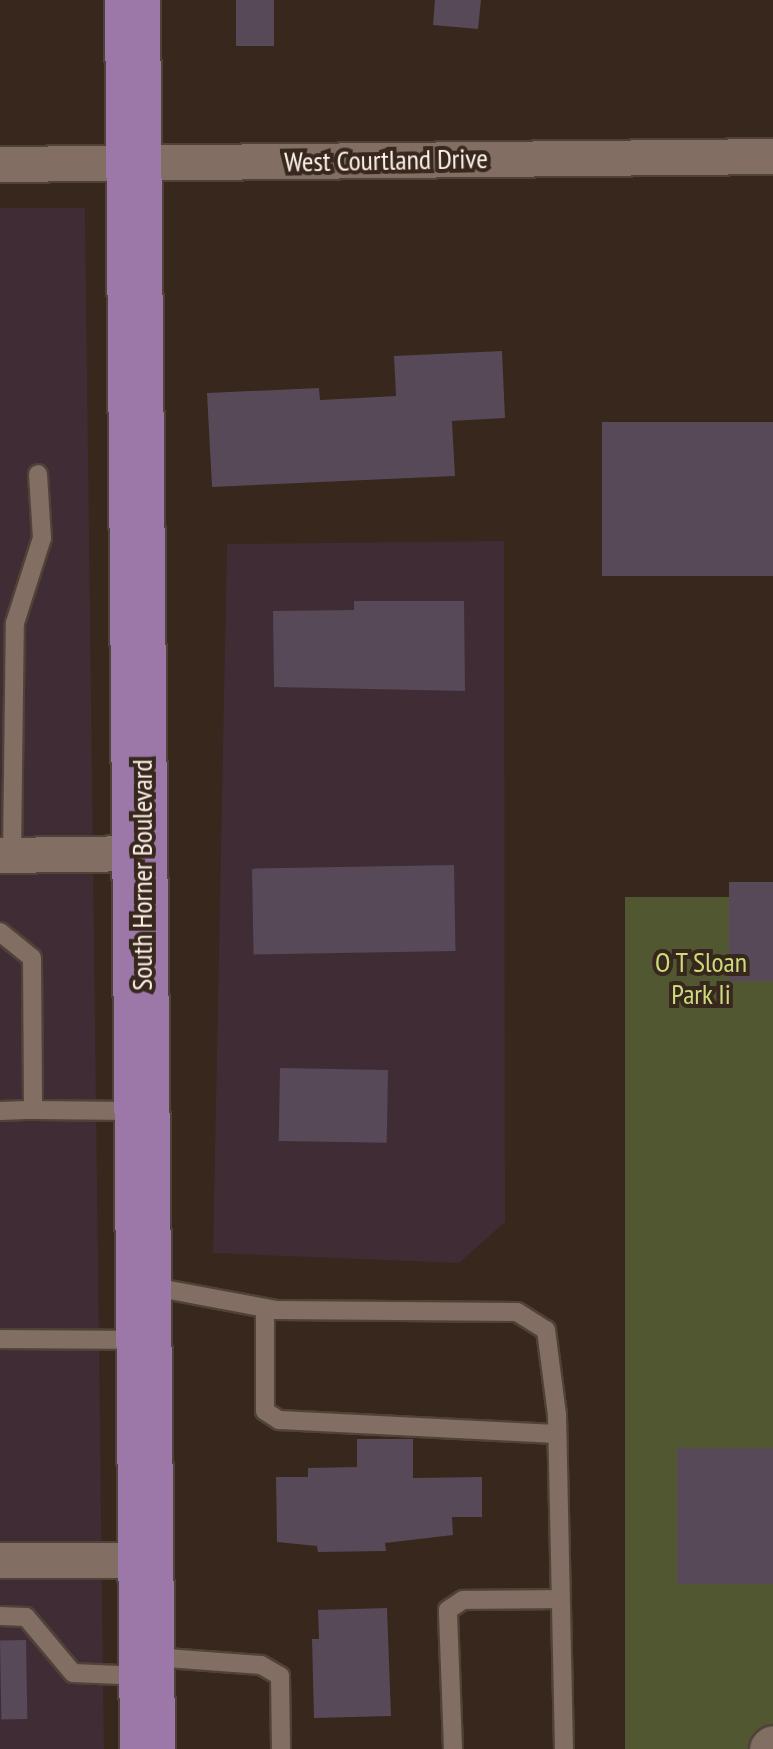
<!DOCTYPE html>
<style>
body{margin:0}
#map{position:relative;width:773px;height:1749px;overflow:hidden;background:#37271c;font-family:"PT Sans Narrow",sans-serif}
div>[style]{position:absolute}
.commercial>*{inset:0;background:#3f2c34}
.green>*{inset:0;background:#515730;transform-origin:0 0}
.building>*{inset:0;background:#574958;transform-origin:0 0}
.roads{filter:drop-shadow(2px 0 #4f4238) drop-shadow(-2px 0 #4f4238) drop-shadow(0 2px #4f4238) drop-shadow(0 -2px #4f4238)}
.service>*{height:18px;margin:-9px;padding:0 9px;transform-origin:9px;border-radius:9px;background:#826e62}
.minor>*{height:35px;margin:-17.5px;padding:0 17.5px;transform-origin:17.5px;border-radius:17.5px;background:#826e62}
.tertiary>*{height:45px;margin:-22.5px;padding:0 22.5px;transform-origin:22.5px;border-radius:22.5px;background:#826e62}
.primary>*{height:55px;margin:-27.5px;padding:0 27.5px;transform-origin:27.5px;border-radius:27.5px;background:#9b78a8}
span{translate:-50% -50%;white-space:nowrap;text-align:center;line-height:1.15;-webkit-text-stroke:8px #37271c;paint-order:stroke}
.street-label{font-size:28px;color:#fef2eb}
.park-label{font-size:28px;color:#cddb7d}
</style>
<div id="map">
<div class="commercial">
<i style="clip-path:polygon(0 208px,85px 208px,104px 1749px,0 1749px)"></i>
<i style="clip-path:polygon(504px 541px,505px 1222px,459px 1263px,213px 1253px,227px 544px)"></i>
</div>
<div class="green">
<i style="left:773px;top:897px;width:852px;height:148px;rotate:90deg"></i>
</div>
<div class="building">
<i style="left:236px;top:0;width:38px;height:46px"></i>
<i style="clip-path:polygon(435px 0,481px 0,478px 29px,433px 25px)"></i>
<i style="clip-path:polygon(502px 351px,505px 418px,452px 421px,455px 476px,212px 487px,207px 393px,319px 388px,320px 400px,396px 396px,394px 356px)"></i>
<i style="left:773px;top:422px;width:154px;height:171px;rotate:90deg"></i>
<i style="clip-path:polygon(354px 601px,464px 601px,465px 691px,274px 687px,273px 611px,354px 610px)"></i>
<i style="left:454px;top:865px;width:86px;height:202px;rotate:89deg"></i>
<i style="left:729px;top:882px;width:44px;height:99px"></i>
<i style="left:280px;top:1068px;width:108px;height:73px;rotate:1deg"></i>
<i style="clip-path:polygon(357px 1439px,413px 1439px,413px 1478px,482px 1477px,482px 1517px,452px 1517px,453px 1535px,385px 1543px,386px 1551px,318px 1552px,317px 1546px,277px 1542px,276px 1477px,308px 1477px,308px 1468px,357px 1467px)"></i>
<i style="left:773px;top:1448px;width:136px;height:96px;rotate:90deg"></i>
<i style="clip-path:polygon(387px 1608px,391px 1716px,314px 1718px,312px 1639px,319px 1639px,318px 1610px)"></i>
<i style="left:26px;top:1640px;width:79px;height:26px;rotate:89deg"></i>
</div>
<div class="roads">
<div class="service">
<i style="left:12px;top:855px;width:232px;rotate:-89.3deg"></i>
<i style="left:15px;top:623px;width:89px;rotate:-72.4deg"></i>
<i style="left:42px;top:538px;width:64px;rotate:-93.6deg"></i>
<i style="left:0;top:932px;width:41px;rotate:39.1deg"></i>
<i style="left:32px;top:958px;width:152px;rotate:89.6deg"></i>
<i style="left:33px;top:1110px;width:101px;rotate:0.6deg"></i>
<i style="left:0;top:1111px;width:33px;rotate:-2deg"></i>
<i style="left:148px;top:1286px;width:130px;rotate:10.6deg"></i>
<i style="left:276px;top:1310px;width:241px;rotate:0.5deg"></i>
<i style="left:517px;top:1312px;width:34px;rotate:32deg"></i>
<i style="left:546px;top:1330px;width:86px;rotate:82.6deg"></i>
<i style="left:557px;top:1415px;width:334px;rotate:88.8deg"></i>
<i style="left:265px;top:1308px;width:103px;rotate:90deg"></i>
<i style="left:265px;top:1411px;width:17px;rotate:33deg"></i>
<i style="left:279px;top:1420px;width:278px;rotate:2.9deg"></i>
<i style="left:0;top:1339px;width:137px;rotate:0.4deg"></i>
<i style="left:0;top:1616px;width:26px;rotate:2deg"></i>
<i style="left:26px;top:1617px;width:73px;rotate:50deg"></i>
<i style="left:73px;top:1673px;width:69px;rotate:2.5deg"></i>
<i style="left:153px;top:1657px;width:108px;rotate:4.2deg"></i>
<i style="left:261px;top:1665px;width:22px;rotate:30deg"></i>
<i style="left:280px;top:1676px;width:73px;rotate:89.2deg"></i>
<i style="left:453px;top:1749px;width:139px;rotate:-92.1deg"></i>
<i style="left:448px;top:1610px;width:18px;rotate:-34deg"></i>
<i style="left:463px;top:1600px;width:97px;rotate:-0.6deg"></i>
</div>
<div class="minor">
<i style="left:0;top:164px;width:773px;rotate:-0.59deg"></i>
<i style="left:0;top:855px;width:142px;rotate:-0.8deg"></i>
<i style="left:0;top:1560px;width:142px"></i>
</div>
<div class="tertiary">
<i style="left:772px;top:1749px;width:1px;rotate:-45deg"></i>
</div>
<div class="primary">
<i style="left:132px;top:0;width:1749px;rotate:89.51deg"></i>
</div>
</div>
<div class="street-label">
<span style="left:386px;top:160px;rotate:-1deg">West Courtland Drive</span>
<span style="left:142px;top:875px;rotate:-90deg">South Horner Boulevard</span>
</div>
<div class="park-label">
<span style="left:701px;top:978px">O T Sloan<br>Park Ii</span>
</div>
</div>
